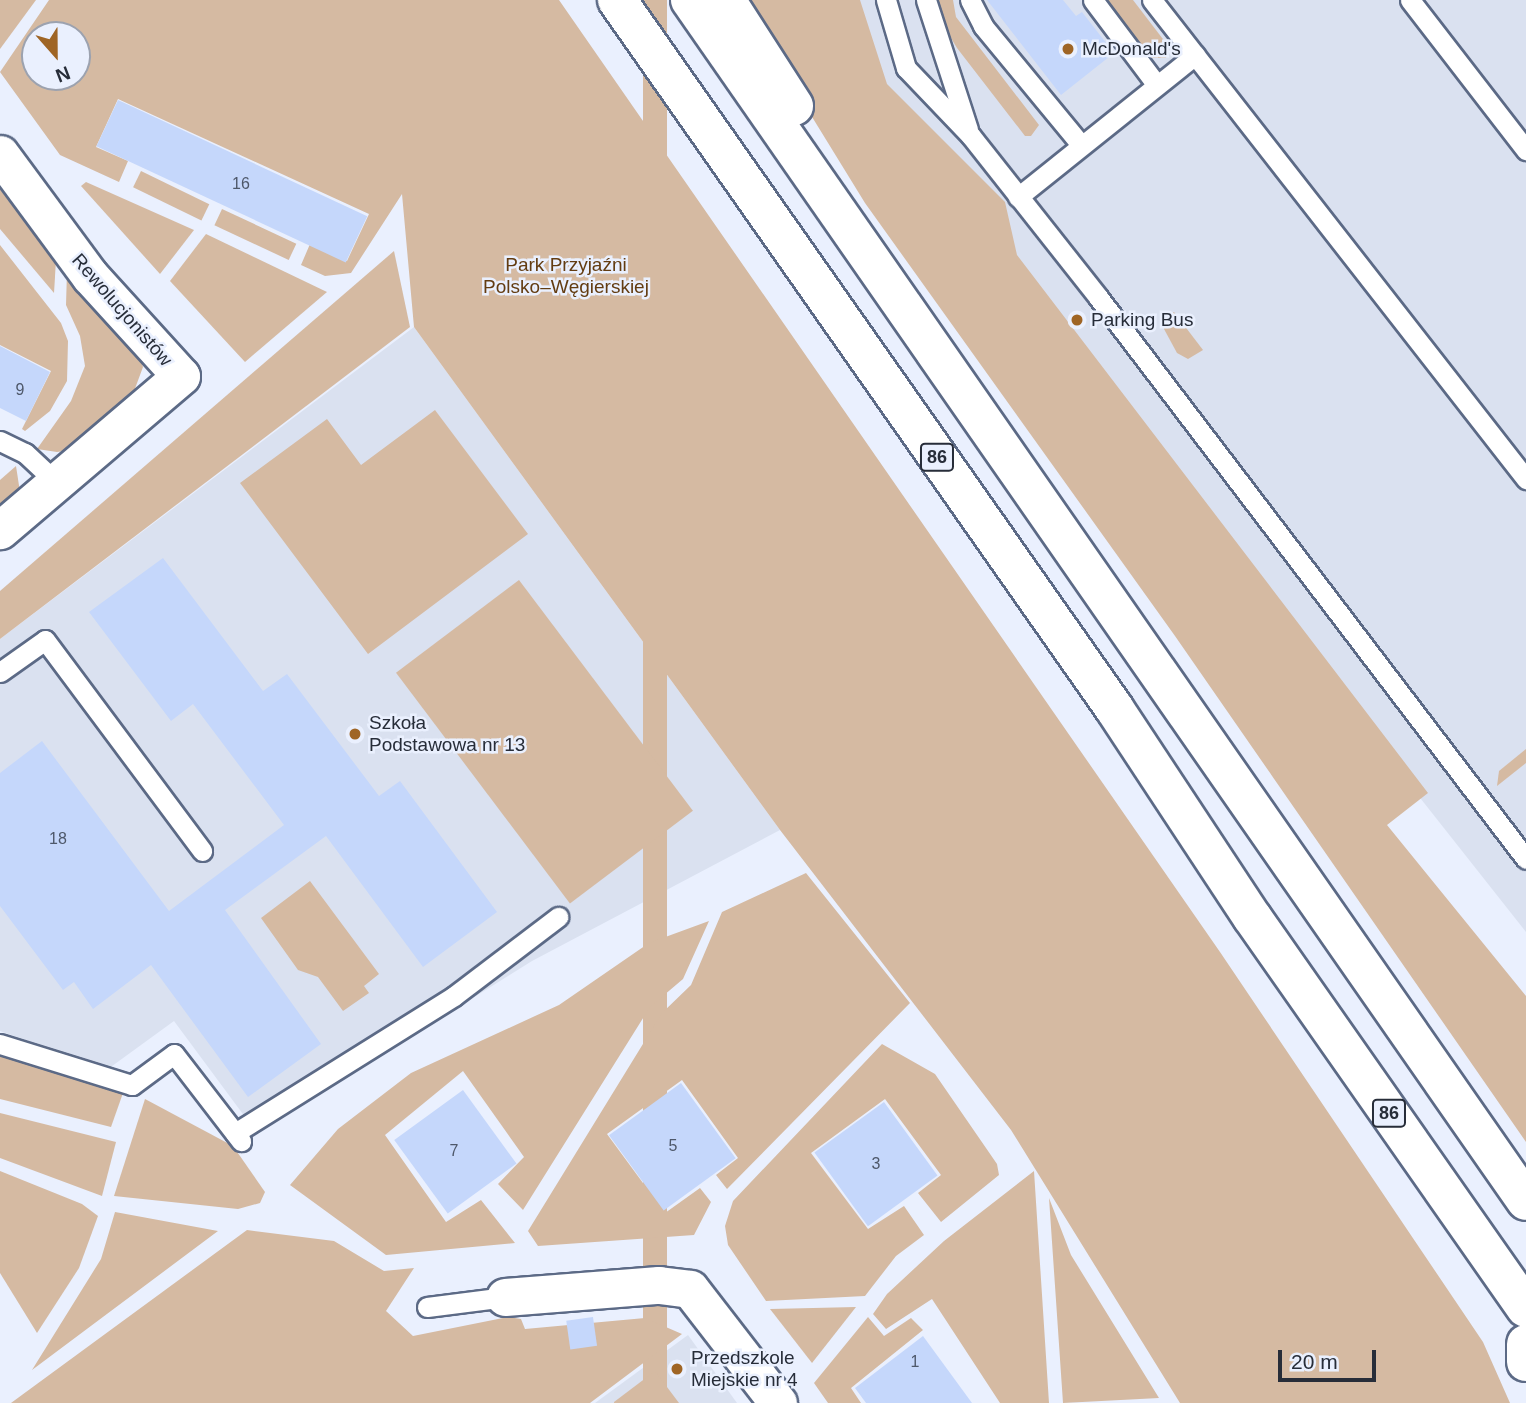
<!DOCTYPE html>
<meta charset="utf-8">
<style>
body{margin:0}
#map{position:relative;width:1526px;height:1403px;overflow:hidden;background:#eaf0fe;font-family:Helvetica,sans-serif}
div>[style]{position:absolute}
.built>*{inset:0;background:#dae1f0}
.green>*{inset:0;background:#d5baa2;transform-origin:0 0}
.building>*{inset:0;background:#c5d7fb;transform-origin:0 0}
.roads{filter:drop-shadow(2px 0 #5c6a86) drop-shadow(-2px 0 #5c6a86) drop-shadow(0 2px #5c6a86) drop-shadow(0 -2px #5c6a86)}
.service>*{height:19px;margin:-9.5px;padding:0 9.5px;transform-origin:9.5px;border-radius:9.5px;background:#fff}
.minor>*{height:37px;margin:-18.5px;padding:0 18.5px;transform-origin:18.5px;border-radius:18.5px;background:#fff}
.primary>*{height:38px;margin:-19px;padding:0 19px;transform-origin:19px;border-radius:19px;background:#fff}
.dots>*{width:19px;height:19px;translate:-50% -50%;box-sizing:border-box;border:4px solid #eaf0fe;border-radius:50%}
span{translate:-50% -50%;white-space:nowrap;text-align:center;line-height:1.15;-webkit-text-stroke:5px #eaf0fe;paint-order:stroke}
.number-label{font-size:16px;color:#4e586a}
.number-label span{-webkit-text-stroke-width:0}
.shield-label span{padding:2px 5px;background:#eaf0fe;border:2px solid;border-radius:5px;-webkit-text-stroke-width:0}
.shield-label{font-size:18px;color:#272d39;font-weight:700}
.poi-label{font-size:19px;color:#272d39}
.left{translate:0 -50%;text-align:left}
.park-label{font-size:19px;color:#633c11}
.street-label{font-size:19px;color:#272d39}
.north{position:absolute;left:21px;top:21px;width:70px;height:70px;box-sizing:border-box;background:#eaf0fe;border:2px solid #9ca2af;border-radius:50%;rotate:159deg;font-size:19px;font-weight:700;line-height:28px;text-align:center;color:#272d39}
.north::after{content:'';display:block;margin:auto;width:24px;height:32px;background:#9f6525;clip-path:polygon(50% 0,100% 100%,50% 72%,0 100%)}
.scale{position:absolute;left:1278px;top:1350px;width:98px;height:32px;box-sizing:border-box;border:4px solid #272d39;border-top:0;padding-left:9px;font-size:21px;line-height:24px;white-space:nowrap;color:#272d39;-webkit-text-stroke:5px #eaf0fe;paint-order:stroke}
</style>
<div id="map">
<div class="built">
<i style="clip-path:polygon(790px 0,1526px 0,1526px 932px)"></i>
<i style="clip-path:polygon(414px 327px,780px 830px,532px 961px,257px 1133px,174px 1021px,108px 1069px,0 1031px,0 639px)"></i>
<i style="clip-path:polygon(688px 1335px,737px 1403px,595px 1403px)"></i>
</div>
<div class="green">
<i style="clip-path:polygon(0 0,36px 0,0 49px)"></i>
<i style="clip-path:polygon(evenodd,49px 0,559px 0,1220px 952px,1483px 1342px,1510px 1403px,1180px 1403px,1011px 1130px,780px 830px,414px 327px,402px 194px,351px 273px,325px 276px,301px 265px,310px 244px,347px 261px,369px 214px,118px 99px,96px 147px,128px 161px,119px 182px,60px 155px,0 72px,49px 0,77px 35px,77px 77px,35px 77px,35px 35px,77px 35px)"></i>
<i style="left:643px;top:0;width:24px;height:1551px"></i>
<i style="clip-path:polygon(750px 0,860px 0,887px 84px,1005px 202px,1017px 255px,1428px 793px,1387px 825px,1526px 996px,1526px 1142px,1175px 636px,865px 203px,769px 47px)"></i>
<i style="clip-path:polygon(937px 0,953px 0,956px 17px,1039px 125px,1031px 136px,1025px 136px,957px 48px,945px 28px)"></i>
<i style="clip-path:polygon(1104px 0,1133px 0,1169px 47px,1166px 58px,1150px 58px)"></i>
<i style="left:141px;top:171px;width:76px;height:18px;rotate:26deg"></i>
<i style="clip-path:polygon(86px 182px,194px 230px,160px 274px,81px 186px)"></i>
<i style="clip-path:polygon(0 189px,56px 260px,54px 293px,0 229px)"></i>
<i style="left:222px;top:209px;width:82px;height:18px;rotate:25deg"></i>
<i style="clip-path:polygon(206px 234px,327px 292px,245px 362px,170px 281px)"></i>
<i style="clip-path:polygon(0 245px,61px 323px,68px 341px,67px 381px,50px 411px,25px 431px,22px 429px,51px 371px,0 345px)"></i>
<i style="clip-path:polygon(394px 251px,410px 327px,0 639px,0 591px)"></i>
<i style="clip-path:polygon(67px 271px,138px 351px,143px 367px,130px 402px,71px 450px,57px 452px,37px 449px,71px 401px,85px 366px,80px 336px,66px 305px)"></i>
<i style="clip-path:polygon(1174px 312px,1203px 350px,1188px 359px,1177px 353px,1164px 329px,1164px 320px)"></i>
<i style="clip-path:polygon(435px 410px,528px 534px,368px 654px,240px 483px,327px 419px,361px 465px)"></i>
<i style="clip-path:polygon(16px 466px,20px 492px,0 515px,0 480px)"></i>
<i style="left:519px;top:580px;width:289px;height:154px;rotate:53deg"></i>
<i style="clip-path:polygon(1526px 749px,1526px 763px,1497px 786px,1499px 771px)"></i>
<i style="clip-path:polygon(806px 873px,910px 1003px,727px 1189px,716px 1175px,738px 1158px,682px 1080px,607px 1134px,665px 1213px,700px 1188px,711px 1202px,694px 1235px,538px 1246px,528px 1231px,662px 1013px,691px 985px,722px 912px)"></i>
<i style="clip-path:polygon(310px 881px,379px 974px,364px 986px,369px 993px,343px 1011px,318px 977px,298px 970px,261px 918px)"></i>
<i style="clip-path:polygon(709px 921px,683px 979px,650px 1007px,523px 1210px,498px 1184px,524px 1157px,463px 1071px,385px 1135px,446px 1222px,481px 1200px,515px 1243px,386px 1255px,290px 1185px,338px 1129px,411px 1073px,559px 1005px,649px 943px)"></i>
<i style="clip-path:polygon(882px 1044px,935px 1074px,997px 1164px,999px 1175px,941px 1222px,918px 1193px,941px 1175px,885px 1099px,811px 1153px,868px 1229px,904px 1206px,924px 1235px,896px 1256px,865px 1296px,766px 1301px,728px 1245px,725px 1226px,733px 1201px)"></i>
<i style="clip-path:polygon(0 1054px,123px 1093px,111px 1127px,0 1099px)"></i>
<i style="clip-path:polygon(145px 1099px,233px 1146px,265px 1192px,260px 1203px,238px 1209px,114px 1196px)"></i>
<i style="clip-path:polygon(0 1113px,116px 1142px,102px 1196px,0 1158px)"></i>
<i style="clip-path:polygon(0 1171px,82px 1204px,98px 1216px,79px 1268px,37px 1333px,0 1273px)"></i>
<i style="clip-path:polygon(1034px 1171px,1049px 1403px,1000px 1403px,932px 1299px,886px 1329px,873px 1314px,887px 1294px,944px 1241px)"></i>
<i style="clip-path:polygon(1049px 1198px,1071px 1255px,1159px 1398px,1063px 1403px)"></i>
<i style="clip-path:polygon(115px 1212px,218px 1231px,32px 1370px,101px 1259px)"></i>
<i style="clip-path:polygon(247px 1230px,334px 1241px,384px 1271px,414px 1268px,386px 1311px,413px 1336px,508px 1317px,521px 1319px,525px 1329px,645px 1318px,682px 1334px,590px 1403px,11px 1403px)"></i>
<i style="clip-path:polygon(856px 1307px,812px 1363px,770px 1309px)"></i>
<i style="clip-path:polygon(868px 1317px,884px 1336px,911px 1318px,923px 1330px,851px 1388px,861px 1403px,828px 1403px,814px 1383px)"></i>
<i style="clip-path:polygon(655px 1371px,679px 1403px,614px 1403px,614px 1402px)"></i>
</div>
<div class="building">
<i style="clip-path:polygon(987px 0,1063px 0,1076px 16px,1082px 12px,1114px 53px,1061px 95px)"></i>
<i style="left:118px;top:100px;width:275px;height:51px;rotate:25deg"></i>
<i style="clip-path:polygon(0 346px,50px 372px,26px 421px,0 408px)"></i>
<i style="clip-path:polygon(163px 558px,263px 691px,287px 674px,379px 796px,400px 781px,497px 912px,423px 967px,326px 836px,225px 910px,321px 1044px,248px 1097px,151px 965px,93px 1009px,74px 982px,63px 990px,0 906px,0 773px,42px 741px,169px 911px,284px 825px,193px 704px,171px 721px,89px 612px)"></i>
<i style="left:681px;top:1083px;width:93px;height:89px;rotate:54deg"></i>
<i style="left:463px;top:1090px;width:91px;height:85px;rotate:54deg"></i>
<i style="left:884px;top:1102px;width:91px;height:86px;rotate:54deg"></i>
<i style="left:593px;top:1317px;width:29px;height:27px;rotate:82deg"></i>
<i style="clip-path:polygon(923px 1336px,972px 1403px,866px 1403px,855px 1388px)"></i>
</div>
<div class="roads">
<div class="service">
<i style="left:886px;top:0;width:71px;rotate:73.6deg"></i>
<i style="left:906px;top:68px;width:94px;rotate:46.3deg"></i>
<i style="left:971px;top:136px;width:205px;rotate:51.7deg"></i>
<i style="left:1098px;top:297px;width:706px;rotate:52.71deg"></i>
<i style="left:926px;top:0;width:136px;rotate:72deg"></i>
<i style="left:970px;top:0;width:29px;rotate:63deg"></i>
<i style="left:983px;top:26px;width:154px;rotate:50.5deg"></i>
<i style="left:1093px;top:0;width:105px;rotate:53.1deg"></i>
<i style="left:1152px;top:0;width:608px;rotate:52.02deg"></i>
<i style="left:1410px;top:0;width:190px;rotate:52.3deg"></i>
<i style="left:1018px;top:197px;width:227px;rotate:-38.7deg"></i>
<i style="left:0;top:441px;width:28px;rotate:26deg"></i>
<i style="left:25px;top:453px;width:42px;rotate:43.1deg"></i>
<i style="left:0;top:672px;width:55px;rotate:-35.4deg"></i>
<i style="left:45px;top:640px;width:263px;rotate:53.3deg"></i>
<i style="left:0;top:1044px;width:138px;rotate:17.3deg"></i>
<i style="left:132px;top:1085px;width:52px;rotate:-36.4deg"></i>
<i style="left:174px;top:1054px;width:110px;rotate:52.4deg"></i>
<i style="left:235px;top:1133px;width:258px;rotate:-32deg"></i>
<i style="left:454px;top:996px;width:131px;rotate:-37.2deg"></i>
<i style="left:427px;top:1307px;width:79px;rotate:-7.3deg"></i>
</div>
<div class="minor">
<i style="left:0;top:154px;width:152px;rotate:53.6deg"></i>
<i style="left:90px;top:276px;width:135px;rotate:47.7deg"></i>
<i style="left:181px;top:376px;width:238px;rotate:139.6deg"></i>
<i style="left:505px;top:1297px;width:154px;rotate:-4.5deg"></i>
<i style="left:659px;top:1285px;width:31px;rotate:7deg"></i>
<i style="left:690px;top:1289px;width:144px;rotate:52.3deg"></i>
</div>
<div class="primary">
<i style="left:617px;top:0;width:865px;rotate:54.93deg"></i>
<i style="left:1114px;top:708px;width:250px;rotate:56.6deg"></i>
<i style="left:1252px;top:917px;width:477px;rotate:55deg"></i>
<i style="left:690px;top:0;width:1463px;rotate:55.16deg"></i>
<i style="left:726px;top:0;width:126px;rotate:57.3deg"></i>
<i style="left:1526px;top:1344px;width:18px;rotate:90deg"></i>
</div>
</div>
<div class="dots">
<i style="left:1068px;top:49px;background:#9f6525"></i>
<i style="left:1077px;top:320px;background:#9f6525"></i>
<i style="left:355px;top:734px;background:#9f6525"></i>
<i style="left:677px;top:1369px;background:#9f6525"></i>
</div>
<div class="number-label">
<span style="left:241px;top:184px">16</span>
<span style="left:20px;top:390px">9</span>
<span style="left:58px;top:839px">18</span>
<span style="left:673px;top:1146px">5</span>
<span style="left:454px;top:1151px">7</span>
<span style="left:876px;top:1164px">3</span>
<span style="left:915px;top:1362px">1</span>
</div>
<div class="shield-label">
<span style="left:937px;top:457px">86</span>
<span style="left:1389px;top:1113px">86</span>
</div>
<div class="poi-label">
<span class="left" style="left:1082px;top:49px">McDonald's</span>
<span class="left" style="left:1091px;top:320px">Parking Bus</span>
<span class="left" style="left:369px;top:734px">Szkoła<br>Podstawowa nr 13</span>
<span class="left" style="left:691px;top:1369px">Przedszkole<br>Miejskie nr 4</span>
</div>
<div class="park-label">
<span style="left:566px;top:276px">Park Przyjaźni<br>Polsko–Węgierskiej</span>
</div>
<div class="street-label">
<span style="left:122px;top:310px;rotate:49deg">Rewolucjonistów</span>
</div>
<div class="north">N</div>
<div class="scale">20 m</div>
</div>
